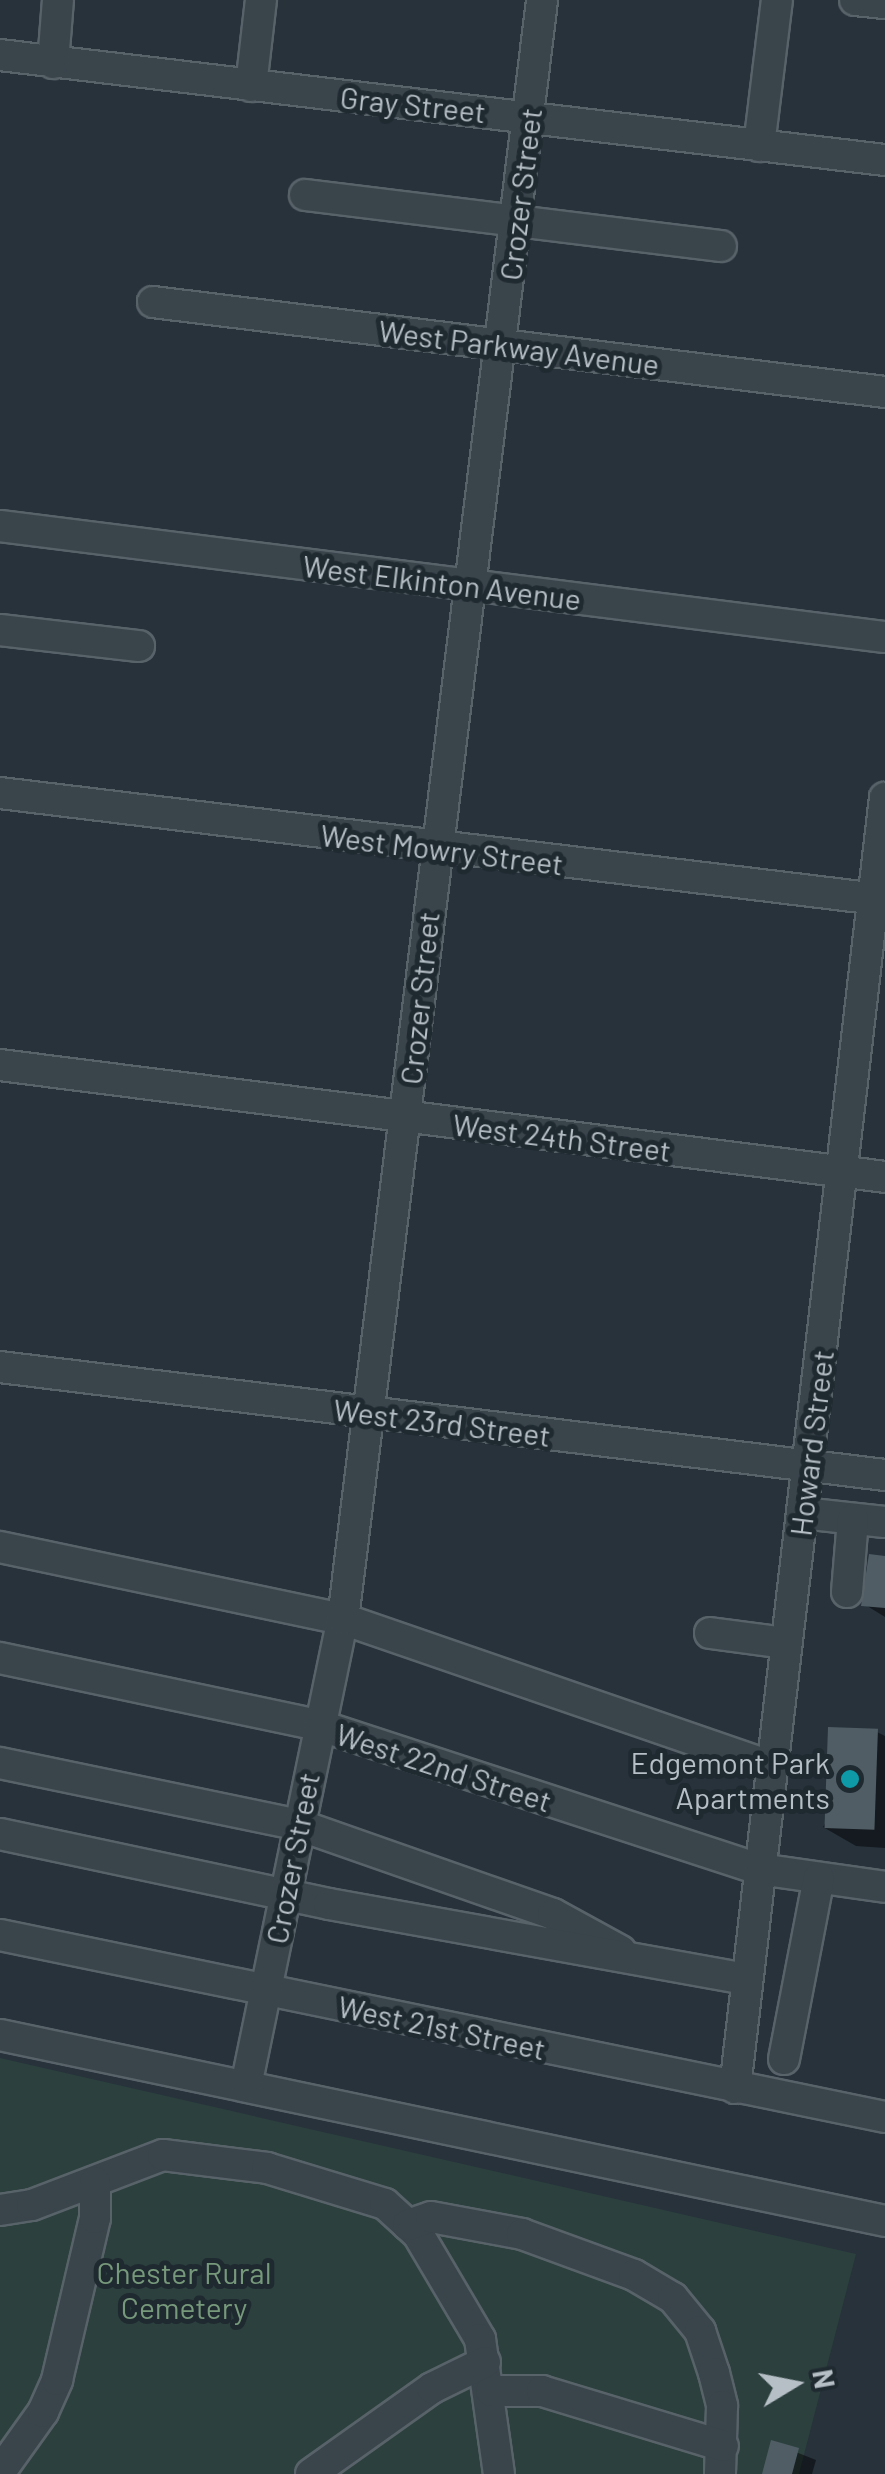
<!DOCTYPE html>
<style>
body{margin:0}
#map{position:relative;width:885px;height:2474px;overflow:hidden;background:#27323b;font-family:Barlow,sans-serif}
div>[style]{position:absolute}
.green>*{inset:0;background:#2c403e}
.shadow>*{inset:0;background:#0007}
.building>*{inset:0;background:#505d65;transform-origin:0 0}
.roads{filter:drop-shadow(2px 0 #586269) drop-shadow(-2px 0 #586269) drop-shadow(0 2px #586269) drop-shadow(0 -2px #586269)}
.minor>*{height:30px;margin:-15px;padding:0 15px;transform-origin:15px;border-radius:15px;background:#3a444b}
.dots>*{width:28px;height:28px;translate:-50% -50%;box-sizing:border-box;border:5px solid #1f2930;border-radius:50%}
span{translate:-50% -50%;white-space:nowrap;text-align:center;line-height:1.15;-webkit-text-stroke:10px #1f2930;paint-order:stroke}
.street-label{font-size:30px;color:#b6bfc6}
.poi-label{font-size:30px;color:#b6bfc6}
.right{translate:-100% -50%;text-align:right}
.park-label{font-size:30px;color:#77997b}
.north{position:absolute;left:745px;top:2334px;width:100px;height:100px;-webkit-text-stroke:8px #1f2930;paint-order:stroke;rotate:80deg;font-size:28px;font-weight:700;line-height:40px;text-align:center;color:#b6bfc6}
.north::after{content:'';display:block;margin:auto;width:35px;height:45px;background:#b6bfc6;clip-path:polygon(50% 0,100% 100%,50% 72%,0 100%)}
</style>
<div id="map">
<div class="green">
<i style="clip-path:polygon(0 2058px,856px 2254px,799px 2474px,0 2474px)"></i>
</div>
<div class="shadow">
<i style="clip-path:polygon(885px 1558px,885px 1617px,864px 1604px)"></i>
<i style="clip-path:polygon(877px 1732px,885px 1736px,885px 1848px,856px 1846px,823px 1827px)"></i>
<i style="clip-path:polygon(773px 2443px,816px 2460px,812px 2474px,767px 2474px)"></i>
</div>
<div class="building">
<i style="clip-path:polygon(869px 1554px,885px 1556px,885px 1608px,861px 1606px)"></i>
<i style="left:828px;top:1727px;width:50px;height:101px;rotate:2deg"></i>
<i style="clip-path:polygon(771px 2440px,799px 2448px,792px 2474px,762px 2474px)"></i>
</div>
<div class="roads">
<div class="minor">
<i style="left:855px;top:0;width:30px;rotate:6deg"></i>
<i style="left:0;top:55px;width:891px;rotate:6.77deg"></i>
<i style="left:53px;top:63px;width:63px;rotate:-85.5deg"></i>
<i style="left:251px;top:86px;width:87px;rotate:-83.4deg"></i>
<i style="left:759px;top:146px;width:147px;rotate:-83deg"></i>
<i style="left:305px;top:195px;width:419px;rotate:7deg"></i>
<i style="left:153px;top:302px;width:738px;rotate:7.01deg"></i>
<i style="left:0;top:526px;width:892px;rotate:7.15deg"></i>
<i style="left:0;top:630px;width:140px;rotate:6.6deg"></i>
<i style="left:0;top:793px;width:891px;rotate:6.89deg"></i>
<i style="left:0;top:1065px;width:892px;rotate:7.21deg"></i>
<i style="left:0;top:1367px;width:892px;rotate:6.96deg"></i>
<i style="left:802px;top:1513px;width:83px;rotate:6.2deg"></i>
<i style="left:0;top:1547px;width:350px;rotate:11.9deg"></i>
<i style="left:343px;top:1619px;width:451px;rotate:19deg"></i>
<i style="left:847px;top:1592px;width:73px;rotate:-85.3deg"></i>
<i style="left:710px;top:1633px;width:77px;rotate:7.5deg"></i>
<i style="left:0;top:1658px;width:325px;rotate:11.9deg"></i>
<i style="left:318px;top:1725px;width:464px;rotate:18.1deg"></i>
<i style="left:759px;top:1869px;width:127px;rotate:8.1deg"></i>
<i style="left:0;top:1763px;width:305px;rotate:11.7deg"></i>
<i style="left:299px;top:1825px;width:269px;rotate:19.3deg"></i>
<i style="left:553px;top:1914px;width:77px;rotate:28.6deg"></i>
<i style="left:0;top:1834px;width:336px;rotate:12deg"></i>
<i style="left:329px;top:1904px;width:423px;rotate:10.2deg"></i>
<i style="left:0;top:1935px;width:904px;rotate:11.62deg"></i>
<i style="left:0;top:2035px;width:904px;rotate:11.87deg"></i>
<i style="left:784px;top:2059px;width:184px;rotate:-79.1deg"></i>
<i style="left:246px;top:2086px;width:477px;rotate:-78.3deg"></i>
<i style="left:343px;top:1619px;width:1631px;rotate:-82.99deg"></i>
<i style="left:735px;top:2088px;width:1299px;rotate:-83.37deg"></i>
<i style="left:0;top:2210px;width:32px;rotate:-9deg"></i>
<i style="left:32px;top:2205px;width:140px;rotate:-20.9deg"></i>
<i style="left:163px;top:2155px;width:105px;rotate:7.1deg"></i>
<i style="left:267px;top:2168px;width:123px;rotate:17deg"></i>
<i style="left:385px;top:2204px;width:45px;rotate:42.3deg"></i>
<i style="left:418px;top:2234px;width:122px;rotate:59.4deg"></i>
<i style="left:480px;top:2339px;width:136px;rotate:82deg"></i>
<i style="left:408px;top:2225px;width:24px;rotate:-19deg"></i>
<i style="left:431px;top:2217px;width:93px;rotate:10.6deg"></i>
<i style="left:522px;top:2234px;width:119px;rotate:20.1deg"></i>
<i style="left:634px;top:2275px;width:45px;rotate:30.5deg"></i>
<i style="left:673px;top:2298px;width:43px;rotate:50.7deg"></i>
<i style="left:700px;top:2331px;width:44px;rotate:71.6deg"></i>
<i style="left:714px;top:2373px;width:34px;rotate:76deg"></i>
<i style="left:722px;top:2406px;width:68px;rotate:91.7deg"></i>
<i style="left:491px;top:2391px;width:51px"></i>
<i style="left:542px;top:2391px;width:189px;rotate:16.9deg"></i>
<i style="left:0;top:2472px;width:74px;rotate:-54.4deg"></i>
<i style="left:43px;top:2412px;width:35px;rotate:-66deg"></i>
<i style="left:57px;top:2380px;width:166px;rotate:-76.8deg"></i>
<i style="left:95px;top:2218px;width:36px;rotate:-90deg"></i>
<i style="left:311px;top:2474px;width:148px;rotate:-35.4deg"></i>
<i style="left:432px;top:2388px;width:59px;rotate:-26.1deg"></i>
</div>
</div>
<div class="dots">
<i style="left:850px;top:1779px;background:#0f9aa8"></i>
</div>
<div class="street-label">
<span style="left:413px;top:104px;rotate:6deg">Gray Street</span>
<span style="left:520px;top:194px;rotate:-83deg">Crozer Street</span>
<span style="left:519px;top:347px;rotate:7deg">West Parkway Avenue</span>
<span style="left:442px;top:582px;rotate:7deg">West Elkinton Avenue</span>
<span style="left:442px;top:849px;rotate:7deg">West Mowry Street</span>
<span style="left:419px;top:998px;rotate:-84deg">Crozer Street</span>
<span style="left:562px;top:1137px;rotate:7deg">West 24th Street</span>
<span style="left:442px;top:1422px;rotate:7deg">West 23rd Street</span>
<span style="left:811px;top:1443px;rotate:-83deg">Howard Street</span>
<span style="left:444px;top:1767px;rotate:18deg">West 22nd Street</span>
<span style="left:292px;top:1858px;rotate:-79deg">Crozer Street</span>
<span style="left:442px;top:2027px;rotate:12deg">West 21st Street</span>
</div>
<div class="poi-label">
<span class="right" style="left:830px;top:1779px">Edgemont Park<br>Apartments</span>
</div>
<div class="park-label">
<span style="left:184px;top:2289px">Chester Rural<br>Cemetery</span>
</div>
<div class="north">N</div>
</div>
